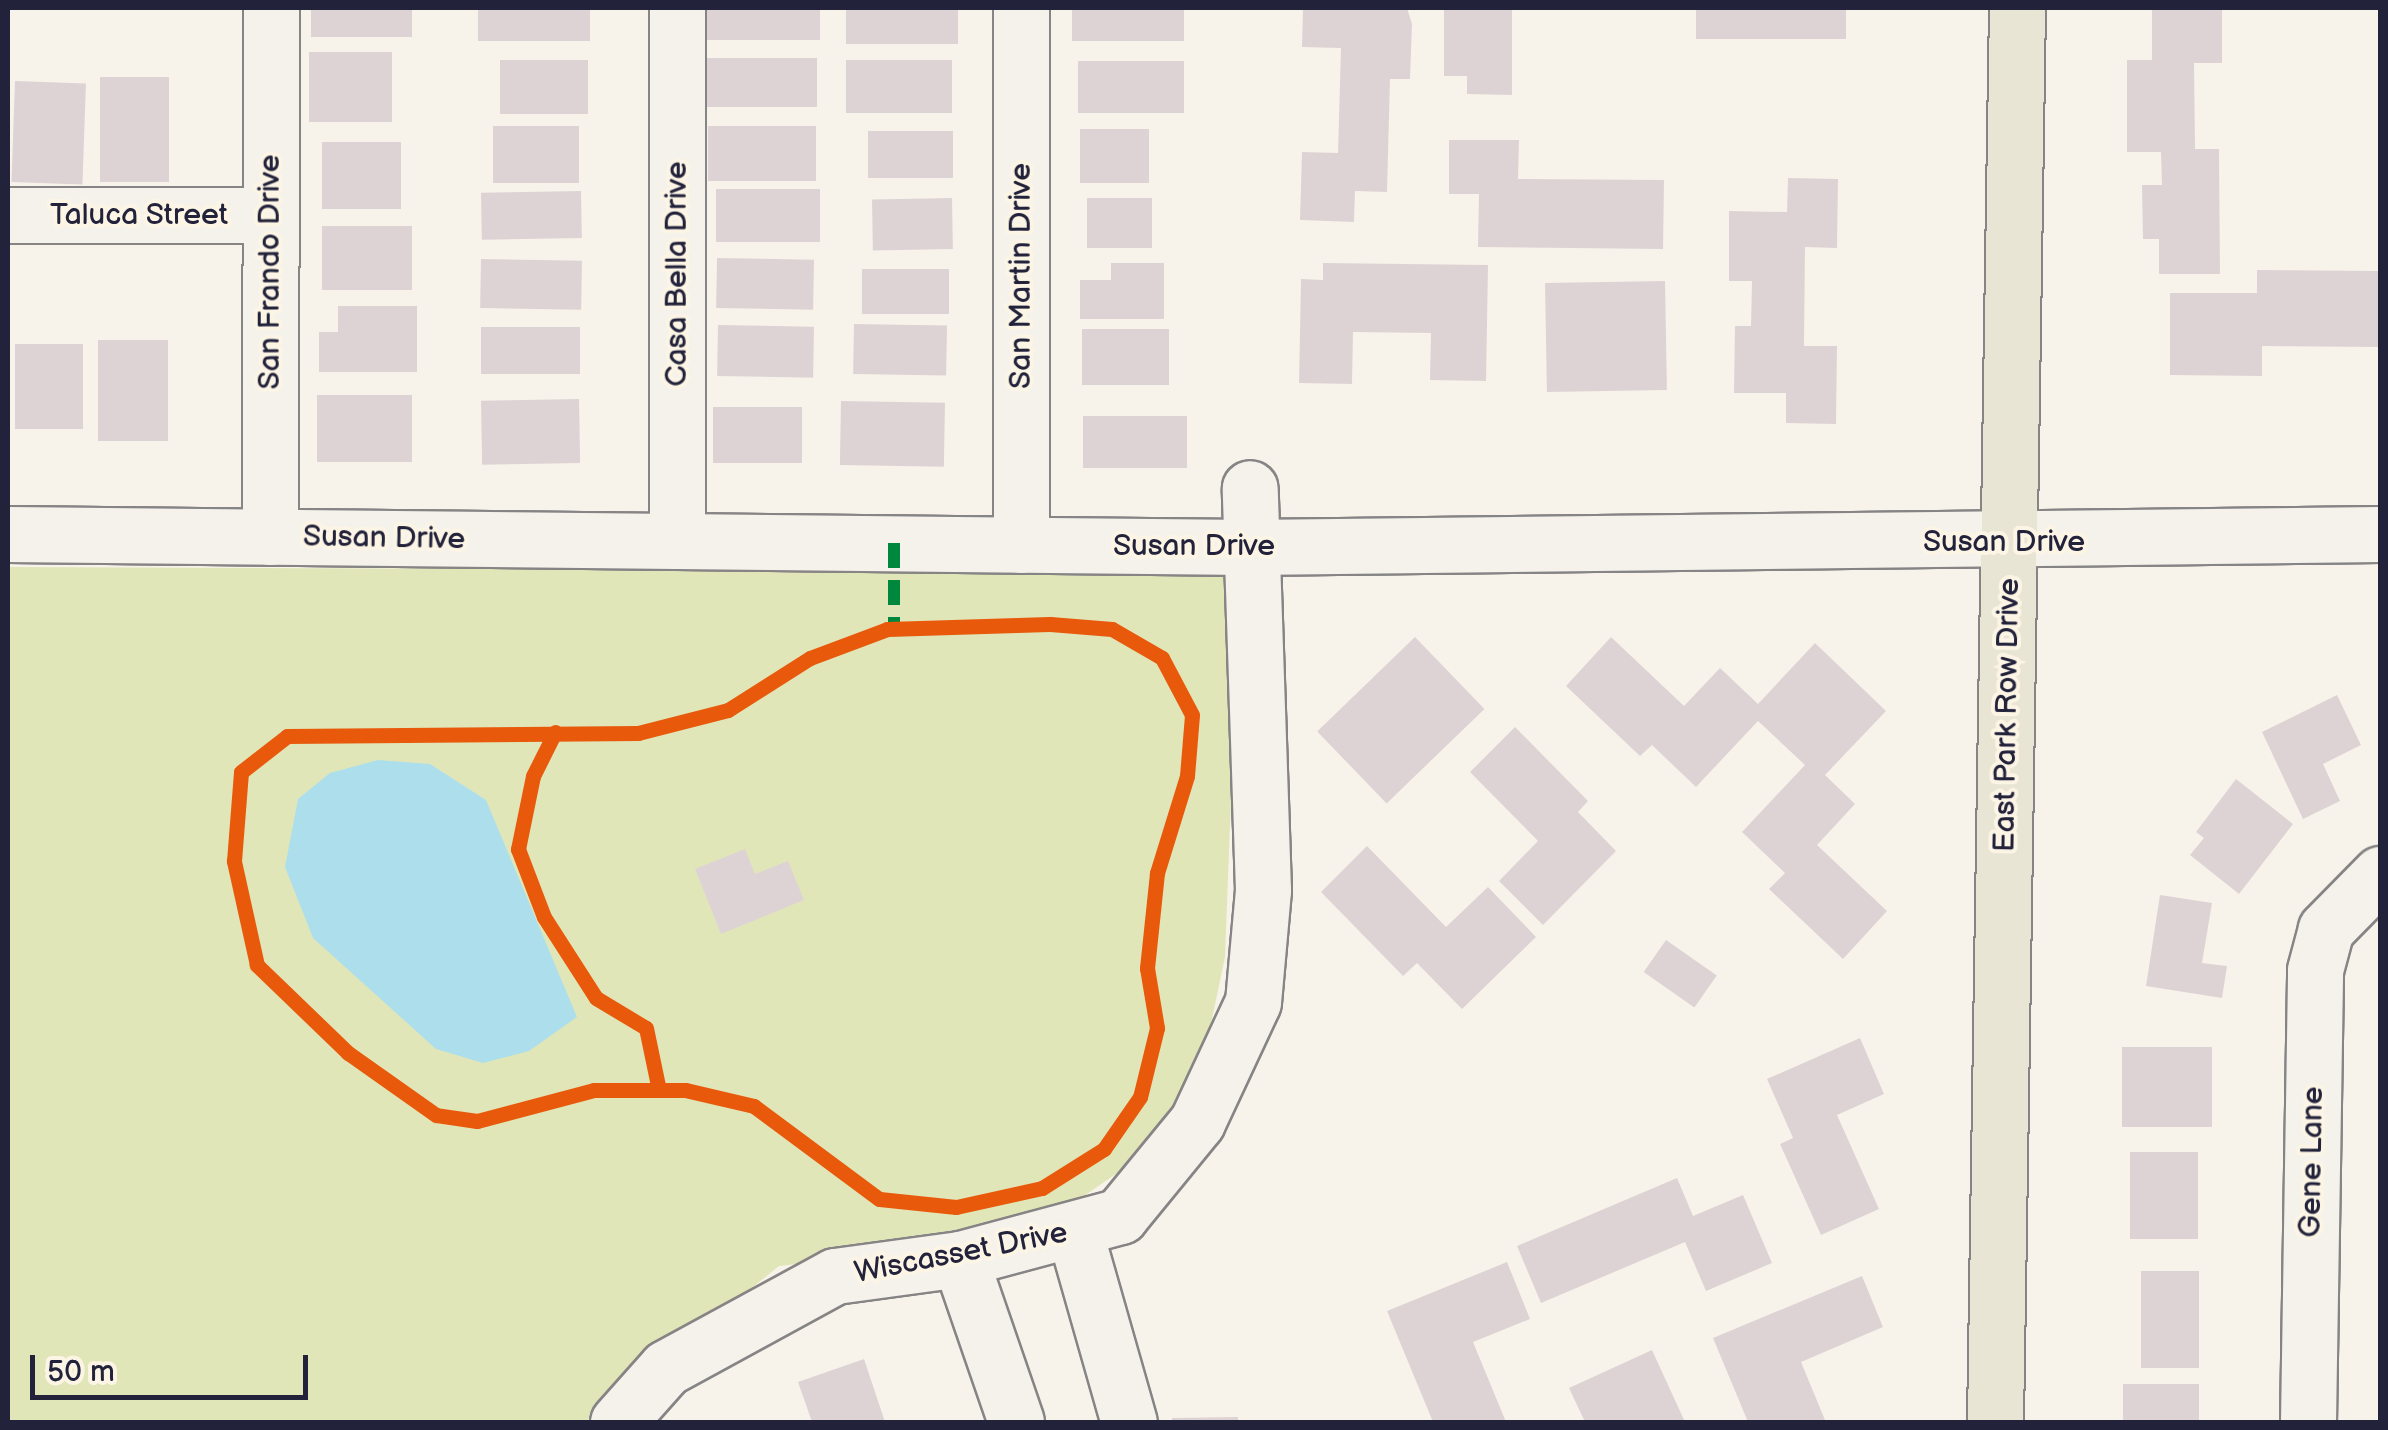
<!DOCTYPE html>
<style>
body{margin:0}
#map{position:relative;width:2388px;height:1430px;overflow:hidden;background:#f7f3ea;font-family:"Balsamiq Sans",sans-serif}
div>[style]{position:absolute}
.green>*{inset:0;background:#e1e6b8}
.water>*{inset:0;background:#acdfeb}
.building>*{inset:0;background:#ded3d4;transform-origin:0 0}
.roads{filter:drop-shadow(2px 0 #868485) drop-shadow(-2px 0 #868485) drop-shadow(0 2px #868485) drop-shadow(0 -2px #868485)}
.minor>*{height:55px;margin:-27.5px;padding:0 27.5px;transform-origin:27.5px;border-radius:27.5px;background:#f5f2ec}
.major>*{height:55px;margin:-27.5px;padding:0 27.5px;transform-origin:27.5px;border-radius:27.5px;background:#e9e5d4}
.quiet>*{height:12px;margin-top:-6px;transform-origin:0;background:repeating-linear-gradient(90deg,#00873e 0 25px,transparent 0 37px)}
.cycleway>*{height:15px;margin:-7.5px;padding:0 7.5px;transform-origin:7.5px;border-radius:7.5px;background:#e8590c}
span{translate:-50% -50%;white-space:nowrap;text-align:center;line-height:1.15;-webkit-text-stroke:8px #fcf5e5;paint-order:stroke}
.street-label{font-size:30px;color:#22223b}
.frame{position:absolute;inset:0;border:10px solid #22223b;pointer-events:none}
.scale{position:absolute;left:30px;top:1355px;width:278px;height:45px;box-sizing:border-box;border:5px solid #22223b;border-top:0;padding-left:12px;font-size:30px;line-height:35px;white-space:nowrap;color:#22223b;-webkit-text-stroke:8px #fcf5e5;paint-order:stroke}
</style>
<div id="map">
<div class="green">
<i style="clip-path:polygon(8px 567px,1229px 572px,1236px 667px,1225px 957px,1202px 1067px,1123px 1169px,1019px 1241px,779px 1266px,585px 1422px,8px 1422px)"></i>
</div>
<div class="water">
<i style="clip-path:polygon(378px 760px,430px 764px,486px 800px,577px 1017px,529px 1051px,483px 1063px,436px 1049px,313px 938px,285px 867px,298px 799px,330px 773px)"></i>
</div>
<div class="building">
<i style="left:311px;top:8px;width:101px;height:29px"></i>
<i style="left:478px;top:8px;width:112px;height:33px"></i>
<i style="left:704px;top:8px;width:116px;height:32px"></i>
<i style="left:846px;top:8px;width:112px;height:36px"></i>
<i style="left:1072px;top:8px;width:112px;height:33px"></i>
<i style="clip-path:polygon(1303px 8px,1407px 8px,1412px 24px,1410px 79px,1390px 79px,1387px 192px,1355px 191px,1354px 222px,1300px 220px,1302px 152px,1338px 153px,1341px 48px,1302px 47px)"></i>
<i style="clip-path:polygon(1444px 8px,1512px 8px,1512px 95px,1467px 94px,1467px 76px,1444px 76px)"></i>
<i style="left:1696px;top:8px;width:150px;height:31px"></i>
<i style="clip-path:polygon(2152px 8px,2222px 8px,2222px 63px,2194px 63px,2195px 149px,2219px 149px,2220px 274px,2159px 274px,2159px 239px,2143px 239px,2142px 185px,2162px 185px,2161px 152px,2127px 152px,2127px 60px,2152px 60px)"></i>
<i style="left:309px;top:52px;width:83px;height:70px"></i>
<i style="left:703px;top:58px;width:114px;height:49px"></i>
<i style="left:500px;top:60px;width:88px;height:54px"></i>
<i style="left:846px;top:60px;width:106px;height:53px"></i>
<i style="left:1078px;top:61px;width:106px;height:52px"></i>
<i style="left:100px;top:77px;width:69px;height:105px"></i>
<i style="left:15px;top:81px;width:71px;height:101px;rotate:2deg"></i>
<i style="left:493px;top:126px;width:86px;height:57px"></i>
<i style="left:708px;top:126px;width:108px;height:55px"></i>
<i style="left:1080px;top:129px;width:69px;height:54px"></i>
<i style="left:953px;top:131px;width:47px;height:85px;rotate:90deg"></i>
<i style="clip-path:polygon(1449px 140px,1519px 140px,1518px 179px,1664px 180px,1663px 249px,1478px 247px,1479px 194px,1449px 194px)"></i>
<i style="left:322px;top:142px;width:79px;height:67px"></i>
<i style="clip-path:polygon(1788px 178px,1838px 179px,1837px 248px,1805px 247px,1804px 346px,1837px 346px,1836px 424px,1786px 423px,1786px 393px,1734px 393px,1735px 326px,1751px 326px,1752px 281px,1729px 281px,1729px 211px,1787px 212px)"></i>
<i style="left:820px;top:189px;width:53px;height:104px;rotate:90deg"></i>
<i style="left:581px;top:191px;width:47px;height:100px;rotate:89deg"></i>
<i style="left:952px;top:198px;width:51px;height:80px;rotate:89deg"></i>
<i style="left:1087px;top:198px;width:65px;height:50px"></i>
<i style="left:322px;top:226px;width:90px;height:64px"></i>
<i style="left:717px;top:258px;width:97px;height:50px;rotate:1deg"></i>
<i style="left:481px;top:259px;width:101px;height:49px;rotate:1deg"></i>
<i style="clip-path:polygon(1111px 263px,1164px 263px,1164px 319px,1080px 319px,1080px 280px,1111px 280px)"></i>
<i style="clip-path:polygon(1323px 263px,1488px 265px,1486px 381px,1430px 380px,1431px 333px,1353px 332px,1352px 384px,1299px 383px,1301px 279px,1323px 280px)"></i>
<i style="left:862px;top:269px;width:87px;height:45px"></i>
<i style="clip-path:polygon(2257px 270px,2380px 271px,2380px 347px,2262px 346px,2262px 376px,2170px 375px,2170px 293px,2257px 293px)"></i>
<i style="left:1665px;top:281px;width:109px;height:120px;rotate:89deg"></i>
<i style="clip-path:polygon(338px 306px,417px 306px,417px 372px,319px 372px,319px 332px,338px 332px)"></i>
<i style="left:854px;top:324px;width:93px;height:50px;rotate:1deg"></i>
<i style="left:718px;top:325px;width:96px;height:51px;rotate:1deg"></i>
<i style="left:481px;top:327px;width:99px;height:47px"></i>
<i style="left:1082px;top:329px;width:87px;height:56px"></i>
<i style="left:98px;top:340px;width:70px;height:101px"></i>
<i style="left:15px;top:344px;width:68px;height:85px"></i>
<i style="left:317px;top:395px;width:95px;height:67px"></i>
<i style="left:579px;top:399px;width:64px;height:98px;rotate:89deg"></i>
<i style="left:841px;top:401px;width:104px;height:64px;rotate:1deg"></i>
<i style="left:713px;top:407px;width:89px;height:56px"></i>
<i style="left:1083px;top:416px;width:104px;height:52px"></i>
<i style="left:1415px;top:637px;width:100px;height:136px;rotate:46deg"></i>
<i style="clip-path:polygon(1611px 637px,1684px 706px,1720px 668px,1758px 704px,1815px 643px,1886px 711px,1825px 775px,1855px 804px,1817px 845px,1887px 911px,1843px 959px,1769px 889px,1785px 873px,1742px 832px,1805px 765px,1758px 721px,1696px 787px,1652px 745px,1640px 756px,1566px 686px)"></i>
<i style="clip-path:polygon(2337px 695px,2361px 745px,2323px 764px,2340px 801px,2303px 819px,2262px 732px)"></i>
<i style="clip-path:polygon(1515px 727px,1588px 801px,1578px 812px,1616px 851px,1543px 925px,1499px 881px,1538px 841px,1470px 772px)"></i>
<i style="clip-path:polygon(2236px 779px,2293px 824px,2239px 894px,2190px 855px,2204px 838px,2196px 832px)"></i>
<i style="clip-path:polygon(1367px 846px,1446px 927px,1488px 887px,1536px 937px,1462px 1009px,1417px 963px,1403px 976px,1321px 892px)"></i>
<i style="clip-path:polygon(745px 849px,755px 874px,788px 861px,804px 900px,721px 934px,695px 869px)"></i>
<i style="clip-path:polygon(2160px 895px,2212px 903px,2202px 963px,2227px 966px,2222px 998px,2146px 986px)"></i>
<i style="left:1666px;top:940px;width:62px;height:39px;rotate:35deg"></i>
<i style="clip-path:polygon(1860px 1038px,1884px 1094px,1837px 1115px,1879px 1209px,1821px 1235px,1780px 1144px,1793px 1138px,1767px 1079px)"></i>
<i style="left:2122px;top:1047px;width:90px;height:80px"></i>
<i style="left:2130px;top:1152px;width:68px;height:87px"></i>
<i style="clip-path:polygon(1677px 1178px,1693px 1216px,1743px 1195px,1772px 1263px,1706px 1291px,1685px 1242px,1541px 1303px,1517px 1246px)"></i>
<i style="clip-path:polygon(1507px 1262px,1530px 1319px,1473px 1342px,1506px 1422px,1433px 1422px,1387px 1311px)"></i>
<i style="left:2141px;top:1271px;width:58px;height:97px"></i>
<i style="clip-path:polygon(1862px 1276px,1883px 1327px,1801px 1362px,1825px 1420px,1748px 1422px,1713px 1338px)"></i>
<i style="clip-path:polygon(1652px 1350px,1685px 1422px,1585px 1422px,1569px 1388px)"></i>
<i style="clip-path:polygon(864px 1359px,885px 1422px,812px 1422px,798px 1382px)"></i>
<i style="left:2123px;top:1384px;width:76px;height:38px"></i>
<i style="clip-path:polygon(1238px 1417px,1238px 1422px,1172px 1422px,1172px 1418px)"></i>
</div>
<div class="roads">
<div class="minor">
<i style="left:677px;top:8px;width:533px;rotate:90deg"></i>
<i style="left:1021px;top:8px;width:537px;rotate:90deg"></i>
<i style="left:8px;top:215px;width:262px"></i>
<i style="left:8px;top:534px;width:1242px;rotate:0.6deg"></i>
<i style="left:1250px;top:547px;width:1130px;rotate:-0.66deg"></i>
<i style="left:270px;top:537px;width:529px;rotate:-89.89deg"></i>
<i style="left:1075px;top:1233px;width:197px;rotate:74.1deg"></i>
<i style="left:960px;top:1259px;width:172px;rotate:71deg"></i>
<i style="left:618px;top:1422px;width:72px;rotate:-48.4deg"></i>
<i style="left:666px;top:1368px;width:192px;rotate:-28.6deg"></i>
<i style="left:835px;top:1276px;width:126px;rotate:-7.7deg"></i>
<i style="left:960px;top:1259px;width:166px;rotate:-15deg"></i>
<i style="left:1120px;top:1216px;width:122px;rotate:-50.7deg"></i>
<i style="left:1197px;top:1122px;width:132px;rotate:-65deg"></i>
<i style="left:1253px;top:1002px;width:112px;rotate:-84.9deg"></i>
<i style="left:1263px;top:890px;width:402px;rotate:-91.9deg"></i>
<i style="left:2308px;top:1422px;width:452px;rotate:-89.1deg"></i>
<i style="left:2315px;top:970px;width:42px;rotate:-75deg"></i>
<i style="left:2326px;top:929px;width:77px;rotate:-45.5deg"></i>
</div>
<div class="major">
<i style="left:1995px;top:1422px;width:1414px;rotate:-89.11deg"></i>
</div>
</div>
<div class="quiet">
<i style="left:894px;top:543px;width:86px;rotate:90deg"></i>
</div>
<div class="cycleway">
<i style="left:1050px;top:624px;width:62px;rotate:4.6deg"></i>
<i style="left:1112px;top:629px;width:58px;rotate:30.1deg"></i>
<i style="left:1162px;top:658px;width:64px;rotate:62.2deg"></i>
<i style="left:1192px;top:715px;width:61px;rotate:94.7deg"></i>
<i style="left:1187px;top:776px;width:102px;rotate:107.2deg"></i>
<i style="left:1157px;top:873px;width:96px;rotate:96deg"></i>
<i style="left:1147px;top:968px;width:61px;rotate:80.5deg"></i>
<i style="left:1157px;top:1028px;width:71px;rotate:103.8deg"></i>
<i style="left:1140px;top:1097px;width:63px;rotate:124.7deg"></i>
<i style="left:1104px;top:1149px;width:73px;rotate:147.8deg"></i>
<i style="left:1042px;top:1188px;width:88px;rotate:167.5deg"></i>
<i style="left:956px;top:1207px;width:77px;rotate:-174.1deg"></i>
<i style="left:879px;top:1199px;width:156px;rotate:-143.4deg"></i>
<i style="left:754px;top:1106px;width:71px;rotate:-166.9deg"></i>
<i style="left:685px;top:1090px;width:91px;rotate:180deg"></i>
<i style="left:594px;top:1090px;width:121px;rotate:165.2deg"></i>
<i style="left:477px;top:1121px;width:41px;rotate:-171.7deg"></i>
<i style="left:436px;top:1115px;width:108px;rotate:-144.8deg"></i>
<i style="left:348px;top:1053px;width:127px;rotate:-136deg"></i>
<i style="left:257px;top:965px;width:107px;rotate:-102.5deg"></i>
<i style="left:234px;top:861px;width:89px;rotate:-85.5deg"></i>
<i style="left:241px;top:772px;width:58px;rotate:-38deg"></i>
<i style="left:287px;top:736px;width:351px;rotate:-0.5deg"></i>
<i style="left:638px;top:733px;width:93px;rotate:-14.3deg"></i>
<i style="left:728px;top:710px;width:97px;rotate:-32.4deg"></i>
<i style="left:810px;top:658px;width:82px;rotate:-20.6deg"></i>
<i style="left:887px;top:629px;width:163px;rotate:-1.8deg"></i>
<i style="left:555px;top:732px;width:49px;rotate:116.6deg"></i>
<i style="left:533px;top:776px;width:75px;rotate:101.6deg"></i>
<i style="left:518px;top:849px;width:73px;rotate:69.1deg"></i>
<i style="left:544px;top:917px;width:96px;rotate:57.3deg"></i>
<i style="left:596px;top:998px;width:58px;rotate:31deg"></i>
<i style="left:646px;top:1028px;width:63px;rotate:78.2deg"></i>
</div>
<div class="street-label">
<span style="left:139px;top:215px">Taluca Street</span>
<span style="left:270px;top:272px;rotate:-90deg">San Frando Drive</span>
<span style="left:677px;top:274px;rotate:-90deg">Casa Bella Drive</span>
<span style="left:1021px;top:276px;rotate:-90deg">San Martin Drive</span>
<span style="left:384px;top:538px;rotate:1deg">Susan Drive</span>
<span style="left:2004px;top:542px">Susan Drive</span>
<span style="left:1194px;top:546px">Susan Drive</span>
<span style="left:2007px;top:715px;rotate:-89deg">East Park Row Drive</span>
<span style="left:2312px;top:1162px;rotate:-89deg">Gene Lane</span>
<span style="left:961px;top:1253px;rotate:-11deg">Wiscasset Drive</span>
</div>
<div class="frame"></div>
<div class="scale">50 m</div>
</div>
